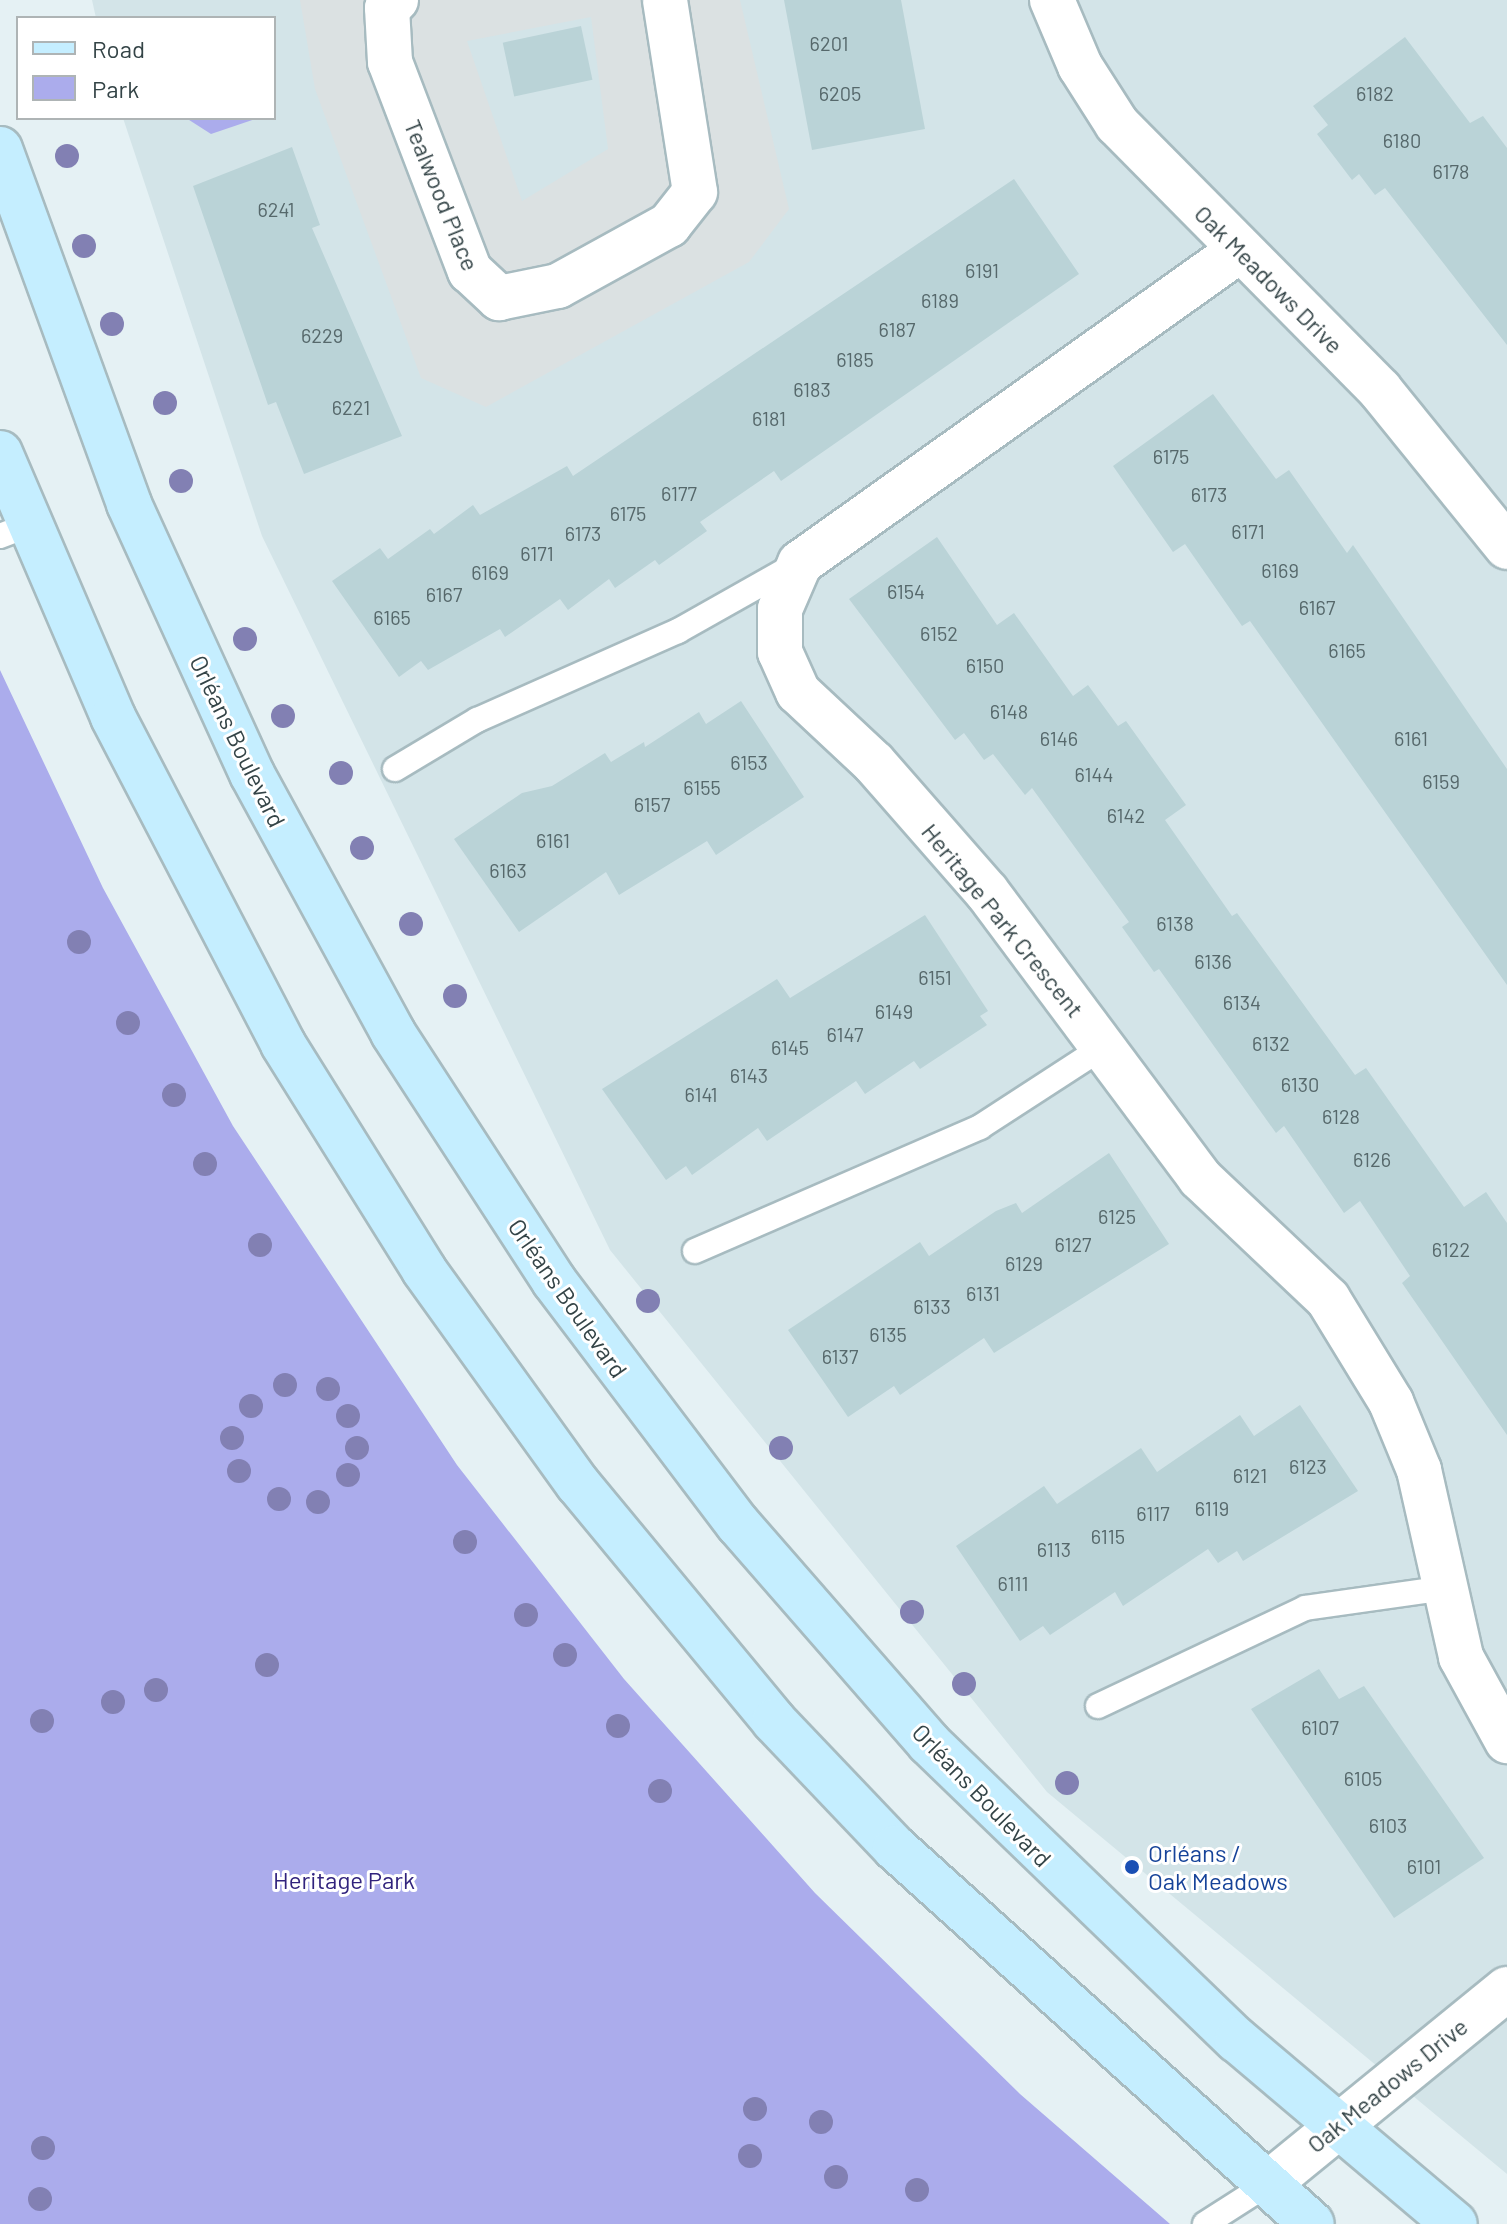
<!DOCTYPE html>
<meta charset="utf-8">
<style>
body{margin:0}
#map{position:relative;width:1507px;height:2224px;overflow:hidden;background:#e5f1f4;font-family:Barlow,sans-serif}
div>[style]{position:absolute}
.residential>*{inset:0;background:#d3e4e8}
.green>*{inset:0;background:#abacec}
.parking>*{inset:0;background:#dbe1e2}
.building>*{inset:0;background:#bad3d7;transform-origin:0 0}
.roads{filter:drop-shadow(2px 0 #a7bbc0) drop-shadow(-2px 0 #a7bbc0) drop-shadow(0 2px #a7bbc0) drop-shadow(0 -2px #a7bbc0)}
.lane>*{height:24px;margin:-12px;padding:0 12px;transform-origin:12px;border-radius:12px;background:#fff}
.street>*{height:44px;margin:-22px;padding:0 22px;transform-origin:22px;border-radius:22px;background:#fff}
.secondary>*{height:44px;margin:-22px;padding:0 22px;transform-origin:22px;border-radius:22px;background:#c5eeff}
.trees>*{width:24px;height:24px;margin:-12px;border-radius:50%;background:#8280b3}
.dots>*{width:22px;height:22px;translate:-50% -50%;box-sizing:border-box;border:4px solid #fff;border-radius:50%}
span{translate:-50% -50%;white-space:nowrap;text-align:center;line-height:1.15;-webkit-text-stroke:6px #fff;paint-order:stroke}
.number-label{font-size:20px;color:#56686b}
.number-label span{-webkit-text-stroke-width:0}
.street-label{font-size:24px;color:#344447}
.transit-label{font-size:24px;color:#164399}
.left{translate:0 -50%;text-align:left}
.park-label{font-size:24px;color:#31237d}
.legend{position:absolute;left:16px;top:16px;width:260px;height:104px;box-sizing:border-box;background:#fff;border:2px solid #aeb4b5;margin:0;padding:10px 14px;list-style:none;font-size:24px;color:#344447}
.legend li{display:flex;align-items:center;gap:16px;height:40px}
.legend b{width:40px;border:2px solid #aeb4b5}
</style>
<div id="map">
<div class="residential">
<i style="clip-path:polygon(92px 0,1507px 0,1507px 2174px,1047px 1792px,610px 1250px,262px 536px,123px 118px,274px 118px,274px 18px,96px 18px)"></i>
</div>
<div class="green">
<i style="clip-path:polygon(186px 118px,258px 118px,211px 134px)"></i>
<i style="clip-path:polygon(0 670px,103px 888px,233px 1126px,457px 1465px,624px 1679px,815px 1893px,1020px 2094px,1170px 2224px,0 2224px)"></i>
</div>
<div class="parking">
<i style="clip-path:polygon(evenodd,300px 0,740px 0,789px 209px,749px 262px,486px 407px,421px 378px,315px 89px,300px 0,591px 17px,608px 149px,522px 201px,467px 41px,591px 17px)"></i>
</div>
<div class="building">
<i style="clip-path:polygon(784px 0,901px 0,925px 129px,812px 150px)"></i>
<i style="left:581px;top:26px;width:55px;height:80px;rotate:78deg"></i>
<i style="clip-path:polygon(1405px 37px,1470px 123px,1483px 116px,1507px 148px,1507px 345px,1385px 188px,1375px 195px,1359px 174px,1352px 180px,1317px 134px,1328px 125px,1313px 106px)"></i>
<i style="clip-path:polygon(292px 147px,320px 225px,312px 228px,402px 436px,304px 474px,276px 402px,268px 405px,193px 186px)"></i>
<i style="clip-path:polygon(1014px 179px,1079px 274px,781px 481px,774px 471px,700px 522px,707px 531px,659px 565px,655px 560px,615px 588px,609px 579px,568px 610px,560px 599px,505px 637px,500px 629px,428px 670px,421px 661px,399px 677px,332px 581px,380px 548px,388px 559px,430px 529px,434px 534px,473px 505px,480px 515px,567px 466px,573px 476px)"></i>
<i style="clip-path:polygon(1213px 394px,1276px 479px,1289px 470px,1347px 553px,1353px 545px,1507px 769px,1507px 985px,1250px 621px,1242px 626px,1185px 544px,1173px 552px,1113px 466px)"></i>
<i style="clip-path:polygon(937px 537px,997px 625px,1014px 613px,1073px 696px,1088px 685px,1118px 726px,1126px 721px,1186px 805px,1165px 820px,1232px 916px,1237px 913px,1355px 1075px,1366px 1068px,1464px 1207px,1486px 1192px,1507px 1223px,1507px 1435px,1402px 1283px,1410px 1276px,1360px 1201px,1344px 1213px,1284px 1126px,1276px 1133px,1159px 969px,1154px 972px,1122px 927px,1129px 922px,1032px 788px,1025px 795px,993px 754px,984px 760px,964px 733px,955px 740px,849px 599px)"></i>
<i style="clip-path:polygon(741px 701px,804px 797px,716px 855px,707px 841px,619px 895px,606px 872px,519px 932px,454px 839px,522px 793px,552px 786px,605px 753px,611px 762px,644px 742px,645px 747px,699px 712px,706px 724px)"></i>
<i style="clip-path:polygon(925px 915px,988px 1011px,980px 1016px,987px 1025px,920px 1069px,914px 1061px,865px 1094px,856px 1081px,767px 1141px,758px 1128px,692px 1175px,686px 1166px,666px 1180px,602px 1089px,777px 979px,790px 998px)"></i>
<i style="clip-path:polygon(1109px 1153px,1169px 1244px,994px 1353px,984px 1338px,900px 1395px,894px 1386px,848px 1417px,788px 1330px,920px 1242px,929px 1256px,996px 1211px,1016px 1203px,1022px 1213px)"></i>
<i style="clip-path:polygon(1300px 1405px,1358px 1491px,1243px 1561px,1237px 1551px,1218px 1563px,1208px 1549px,1123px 1606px,1115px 1592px,1050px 1635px,1043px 1626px,1020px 1641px,956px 1546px,1044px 1486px,1057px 1504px,1141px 1448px,1157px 1472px,1240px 1415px,1254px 1436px)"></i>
<i style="clip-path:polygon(1319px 1669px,1339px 1699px,1364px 1686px,1484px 1858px,1394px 1918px,1251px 1709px)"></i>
</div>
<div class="roads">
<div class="lane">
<i style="left:0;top:536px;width:30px;rotate:-21deg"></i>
<i style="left:395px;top:769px;width:96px;rotate:-30.9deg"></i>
<i style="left:477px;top:720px;width:220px;rotate:-23.9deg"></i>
<i style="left:678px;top:631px;width:134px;rotate:-29.4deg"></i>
<i style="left:695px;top:1251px;width:311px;rotate:-23.5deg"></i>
<i style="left:980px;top:1127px;width:147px;rotate:-33deg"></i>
<i style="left:1098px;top:1706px;width:229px;rotate:-25.3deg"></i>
<i style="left:1305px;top:1608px;width:142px;rotate:-8.1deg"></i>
<i style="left:1205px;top:2224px;width:76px;rotate:-32.6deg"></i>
</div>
<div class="street">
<i style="left:396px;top:0;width:12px;rotate:138deg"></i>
<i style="left:387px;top:8px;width:54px;rotate:86.8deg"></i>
<i style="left:390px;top:62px;width:224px;rotate:69.1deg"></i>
<i style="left:470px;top:271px;width:40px;rotate:43deg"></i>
<i style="left:499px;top:298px;width:60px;rotate:-11.5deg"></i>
<i style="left:558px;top:286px;width:127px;rotate:-28.8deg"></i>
<i style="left:669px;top:225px;width:42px;rotate:-51.8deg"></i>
<i style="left:695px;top:192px;width:194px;rotate:-98.9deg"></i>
<i style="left:1052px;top:0;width:72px;rotate:67deg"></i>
<i style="left:1080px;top:66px;width:69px;rotate:57.5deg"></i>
<i style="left:1117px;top:124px;width:374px;rotate:45.3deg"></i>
<i style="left:1380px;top:390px;width:202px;rotate:51deg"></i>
<i style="left:1240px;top:250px;width:540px;rotate:144.57deg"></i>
<i style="left:800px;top:563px;width:50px;rotate:113.5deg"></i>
<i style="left:780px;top:609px;width:43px;rotate:90deg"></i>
<i style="left:780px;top:652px;width:44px;rotate:65.8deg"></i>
<i style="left:798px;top:692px;width:104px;rotate:43.1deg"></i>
<i style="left:874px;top:763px;width:171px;rotate:48.8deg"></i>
<i style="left:987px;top:892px;width:357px;rotate:53.3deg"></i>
<i style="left:1200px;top:1178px;width:176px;rotate:43.4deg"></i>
<i style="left:1328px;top:1299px;width:121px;rotate:58.5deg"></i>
<i style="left:1391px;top:1402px;width:74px;rotate:67.6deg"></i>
<i style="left:1419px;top:1470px;width:192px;rotate:77.3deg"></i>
<i style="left:1461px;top:1657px;width:96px;rotate:61.3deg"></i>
<i style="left:1269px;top:2183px;width:307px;rotate:-39.2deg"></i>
</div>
<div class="secondary">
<i style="left:0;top:149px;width:378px;rotate:70deg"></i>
<i style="left:129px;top:504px;width:297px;rotate:65.5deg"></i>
<i style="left:252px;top:774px;width:295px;rotate:61.4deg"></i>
<i style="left:393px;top:1033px;width:296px;rotate:57deg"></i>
<i style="left:554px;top:1281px;width:305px;rotate:52.9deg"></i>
<i style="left:738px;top:1524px;width:291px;rotate:48.9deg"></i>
<i style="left:929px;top:1743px;width:428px;rotate:44deg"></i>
<i style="left:1237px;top:2040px;width:285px;rotate:40.2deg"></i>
<i style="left:0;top:453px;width:287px;rotate:66.8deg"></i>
<i style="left:113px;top:717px;width:369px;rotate:62.5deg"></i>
<i style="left:283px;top:1044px;width:266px;rotate:58deg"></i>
<i style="left:424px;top:1270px;width:264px;rotate:54.3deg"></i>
<i style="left:578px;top:1484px;width:308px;rotate:50.4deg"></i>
<i style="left:774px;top:1721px;width:175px;rotate:46.4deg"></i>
<i style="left:895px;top:1848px;width:561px;rotate:42.04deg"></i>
</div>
</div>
<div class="trees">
<i style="left:67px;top:156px"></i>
<i style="left:84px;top:246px"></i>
<i style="left:112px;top:324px"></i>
<i style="left:165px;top:403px"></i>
<i style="left:181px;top:481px"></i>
<i style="left:245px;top:639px"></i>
<i style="left:283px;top:716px"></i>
<i style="left:341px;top:773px"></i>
<i style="left:362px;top:848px"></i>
<i style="left:411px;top:924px"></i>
<i style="left:79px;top:942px"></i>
<i style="left:455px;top:996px"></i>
<i style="left:128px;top:1023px"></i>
<i style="left:174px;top:1095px"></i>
<i style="left:205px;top:1164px"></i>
<i style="left:260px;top:1245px"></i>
<i style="left:648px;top:1301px"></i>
<i style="left:285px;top:1385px"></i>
<i style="left:328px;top:1389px"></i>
<i style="left:251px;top:1406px"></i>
<i style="left:348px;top:1416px"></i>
<i style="left:232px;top:1438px"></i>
<i style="left:357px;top:1448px"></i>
<i style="left:781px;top:1448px"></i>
<i style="left:239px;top:1471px"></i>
<i style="left:348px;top:1475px"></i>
<i style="left:279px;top:1499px"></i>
<i style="left:318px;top:1502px"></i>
<i style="left:465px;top:1542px"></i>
<i style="left:912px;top:1612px"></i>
<i style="left:526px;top:1615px"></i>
<i style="left:565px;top:1655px"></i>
<i style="left:267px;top:1665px"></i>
<i style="left:964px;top:1684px"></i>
<i style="left:156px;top:1690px"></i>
<i style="left:113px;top:1702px"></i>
<i style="left:42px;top:1721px"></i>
<i style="left:618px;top:1726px"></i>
<i style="left:1067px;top:1783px"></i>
<i style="left:660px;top:1791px"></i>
<i style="left:755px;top:2109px"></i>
<i style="left:821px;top:2122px"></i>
<i style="left:43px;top:2148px"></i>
<i style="left:750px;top:2156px"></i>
<i style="left:836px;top:2177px"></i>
<i style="left:917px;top:2190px"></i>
<i style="left:40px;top:2199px"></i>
</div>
<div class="dots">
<i style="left:1132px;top:1867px;background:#1a4fb4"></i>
</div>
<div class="number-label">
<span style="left:829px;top:43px">6201</span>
<span style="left:840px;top:93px">6205</span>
<span style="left:1375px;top:93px">6182</span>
<span style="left:1402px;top:140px">6180</span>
<span style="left:1451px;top:171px">6178</span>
<span style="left:276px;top:209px">6241</span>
<span style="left:982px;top:270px">6191</span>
<span style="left:940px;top:300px">6189</span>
<span style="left:897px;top:329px">6187</span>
<span style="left:322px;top:335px">6229</span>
<span style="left:855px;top:359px">6185</span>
<span style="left:812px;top:389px">6183</span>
<span style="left:351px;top:407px">6221</span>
<span style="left:769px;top:418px">6181</span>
<span style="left:1171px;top:456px">6175</span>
<span style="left:679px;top:493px">6177</span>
<span style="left:1209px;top:494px">6173</span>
<span style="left:628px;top:513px">6175</span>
<span style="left:1248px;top:531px">6171</span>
<span style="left:583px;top:533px">6173</span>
<span style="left:537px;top:553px">6171</span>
<span style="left:1280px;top:570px">6169</span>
<span style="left:490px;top:572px">6169</span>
<span style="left:906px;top:591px">6154</span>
<span style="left:444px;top:594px">6167</span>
<span style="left:1317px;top:607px">6167</span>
<span style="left:392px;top:617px">6165</span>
<span style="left:939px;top:633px">6152</span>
<span style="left:1347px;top:650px">6165</span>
<span style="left:985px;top:665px">6150</span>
<span style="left:1009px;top:711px">6148</span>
<span style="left:1059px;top:738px">6146</span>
<span style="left:1411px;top:738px">6161</span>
<span style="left:749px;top:762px">6153</span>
<span style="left:1094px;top:774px">6144</span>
<span style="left:1441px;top:781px">6159</span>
<span style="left:702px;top:787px">6155</span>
<span style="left:652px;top:804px">6157</span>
<span style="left:1126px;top:815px">6142</span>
<span style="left:553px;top:840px">6161</span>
<span style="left:508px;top:870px">6163</span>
<span style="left:1175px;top:923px">6138</span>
<span style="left:1213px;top:961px">6136</span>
<span style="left:935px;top:977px">6151</span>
<span style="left:1242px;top:1002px">6134</span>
<span style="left:894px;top:1011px">6149</span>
<span style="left:845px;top:1034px">6147</span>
<span style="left:1271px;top:1043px">6132</span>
<span style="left:790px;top:1047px">6145</span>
<span style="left:749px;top:1075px">6143</span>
<span style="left:1300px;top:1084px">6130</span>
<span style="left:701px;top:1094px">6141</span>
<span style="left:1341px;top:1116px">6128</span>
<span style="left:1372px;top:1159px">6126</span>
<span style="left:1117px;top:1216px">6125</span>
<span style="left:1073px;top:1244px">6127</span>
<span style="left:1451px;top:1249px">6122</span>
<span style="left:1024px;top:1263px">6129</span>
<span style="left:983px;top:1293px">6131</span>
<span style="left:932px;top:1306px">6133</span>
<span style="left:888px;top:1334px">6135</span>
<span style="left:840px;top:1356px">6137</span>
<span style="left:1308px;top:1466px">6123</span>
<span style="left:1250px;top:1475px">6121</span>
<span style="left:1212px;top:1508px">6119</span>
<span style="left:1153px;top:1513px">6117</span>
<span style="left:1108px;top:1536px">6115</span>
<span style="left:1054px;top:1549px">6113</span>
<span style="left:1013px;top:1583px">6111</span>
<span style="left:1320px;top:1727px">6107</span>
<span style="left:1363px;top:1778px">6105</span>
<span style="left:1388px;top:1825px">6103</span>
<span style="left:1424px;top:1866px">6101</span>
</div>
<div class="street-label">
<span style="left:442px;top:195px;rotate:68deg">Tealwood Place</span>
<span style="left:1269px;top:279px;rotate:45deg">Oak Meadows Drive</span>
<span style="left:238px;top:741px;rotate:64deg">Orléans Boulevard</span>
<span style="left:1003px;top:920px;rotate:51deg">Heritage Park Crescent</span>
<span style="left:568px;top:1298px;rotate:55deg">Orléans Boulevard</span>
<span style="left:982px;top:1795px;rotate:46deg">Orléans Boulevard</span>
<span style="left:1387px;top:2085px;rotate:-39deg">Oak Meadows Drive</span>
</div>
<div class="transit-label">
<span class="left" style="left:1148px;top:1867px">Orléans /<br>Oak Meadows</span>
</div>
<div class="park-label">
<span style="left:344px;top:1880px">Heritage Park</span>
</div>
<ul class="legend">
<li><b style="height:10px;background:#c5eeff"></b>Road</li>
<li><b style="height:22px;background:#abacec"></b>Park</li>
</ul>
</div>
